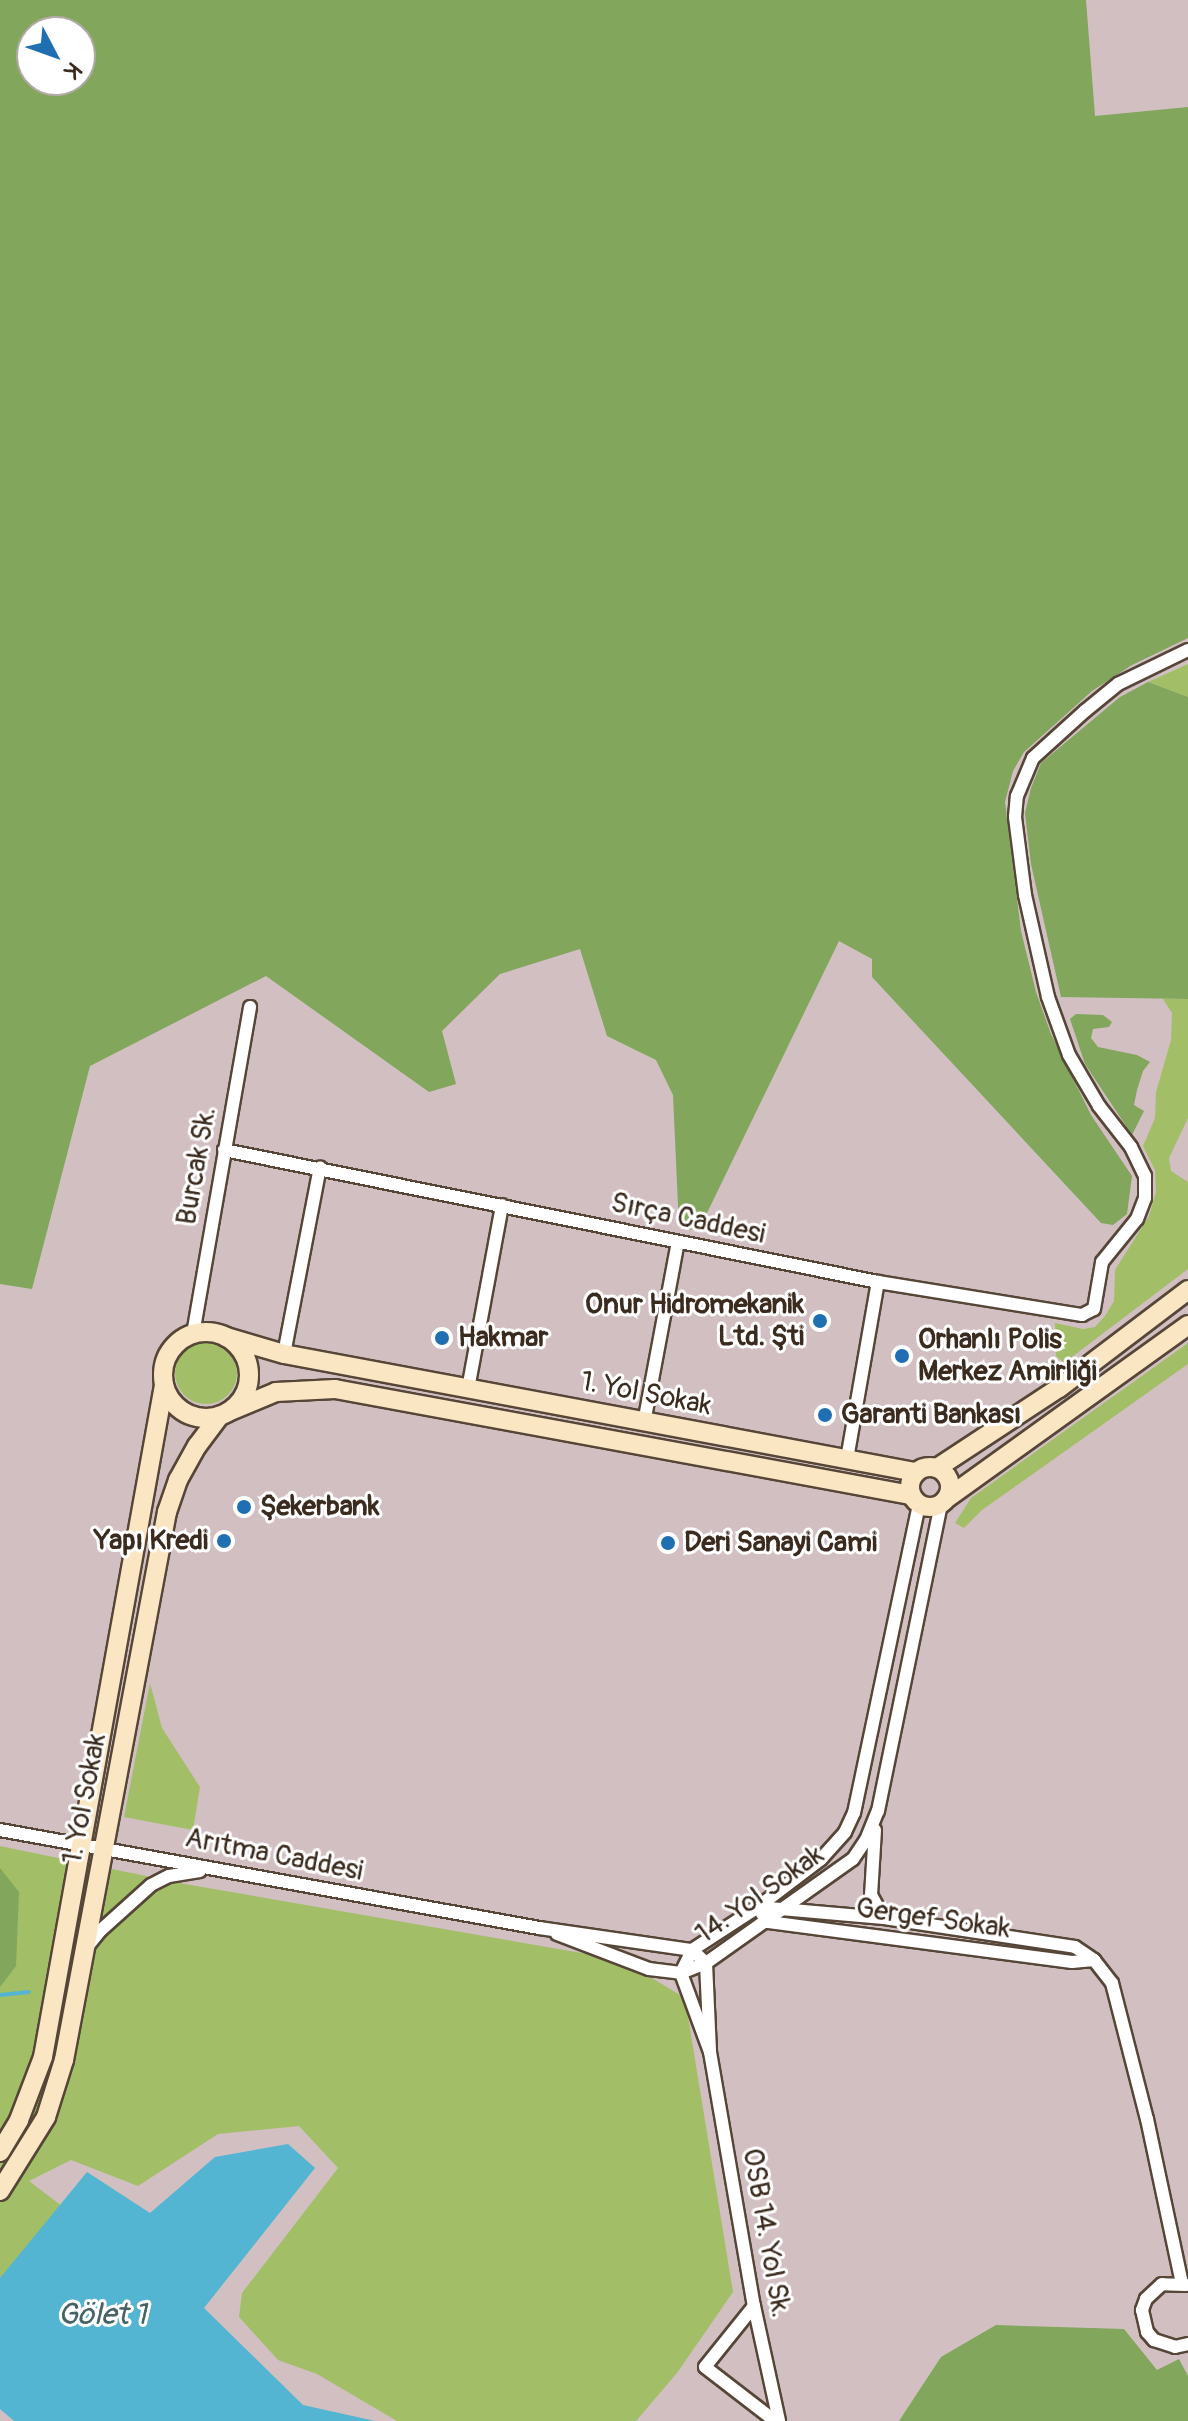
<!DOCTYPE html>
<meta charset="utf-8">
<style>
body{margin:0}
#map{position:relative;width:1188px;height:2421px;overflow:hidden;background:#efe5c9;font-family:Pangolin,sans-serif}
div>[style]{position:absolute}
.industrial>*{inset:0;background:#d2bfc1}
.green>*{inset:0;background:#a2bf67}
.round{border-radius:50%}
.forest>*{inset:0;background:#81a65c}
.water>*{inset:0;background:#53b5d2}
.stream>*{height:4px;margin:-2px;padding:0 2px;transform-origin:2px;border-radius:2px;background:#53b5d2}
.roads{filter:drop-shadow(2px 0 #564638) drop-shadow(-2px 0 #564638) drop-shadow(0 2px #564638) drop-shadow(0 -2px #564638)}
.minor>*{height:12px;margin:-6px;padding:0 6px;transform-origin:6px;border-radius:6px;background:#fff}
.secondary>*{height:18px;margin:-9px;padding:0 9px;transform-origin:9px;border-radius:9px;background:#fbe6c4}
.secondary>.ring{margin:-9px;padding:0;box-sizing:content-box;background:none;border:18px solid #fbe6c4;border-radius:50%}
.dots>*{width:22px;height:22px;translate:-50% -50%;box-sizing:border-box;border:4px solid #fff;border-radius:50%}
span{translate:-50% -50%;white-space:nowrap;text-align:center;line-height:1.15;-webkit-text-stroke:6px #fff;paint-order:stroke}
.street-label{font-size:28px;color:#3b2a1e}
.poi-label{font-size:28px;color:#3b2a1e;font-weight:700}
.right{translate:-100% -50%;text-align:right}
.left{translate:0 -50%;text-align:left}
.water-label{font-size:30px;color:#456266;font-style:italic}
.north{position:absolute;left:16px;top:16px;width:80px;height:80px;box-sizing:border-box;background:#fff;border:2px solid #b1aaa5;border-radius:50%;rotate:131deg;font-size:22px;font-weight:700;line-height:32px;text-align:center;color:#3b2a1e}
.north::after{content:'';display:block;margin:auto;width:28px;height:36px;background:#1f6fb2;clip-path:polygon(50% 0,100% 100%,50% 72%,0 100%)}
</style>
<div id="map">
<div class="industrial">
<i style="clip-path:polygon(evenodd,0 0,1188px 0,1188px 2421px,0 2421px,0 0,32px 32px,80px 32px,80px 80px,32px 80px,32px 32px)"></i>
</div>
<div class="green">
<i style="clip-path:polygon(1188px 664px,1188px 697px,1148px 682px)"></i>
<i style="clip-path:polygon(1163px 999px,1188px 999px,1188px 1118px,1169px 1158px,1171px 1171px,1188px 1182px,1188px 1269px,1064px 1363px,1056px 1356px,1055px 1323px,1083px 1329px,1095px 1327px,1105px 1316px,1114px 1301px,1115px 1270px,1149px 1216px,1156px 1192px,1155px 1170px,1143px 1146px,1155px 1118px,1156px 1092px,1171px 1040px,1172px 1013px)"></i>
<i class="round" style="left:175px;top:1342px;width:62px;height:62px"></i>
<i style="clip-path:polygon(1188px 1343px,1188px 1364px,982px 1510px,964px 1528px,955px 1523px,971px 1498px)"></i>
<i style="clip-path:polygon(150px 1683px,162px 1728px,200px 1787px,193px 1830px,124px 1817px)"></i>
<i style="clip-path:polygon(0 1846px,185px 1884px,622px 1960px,685px 1998px,733px 2292px,677px 2373px,636px 2421px,397px 2421px,317px 2374px,278px 2360px,239px 2317px,242px 2293px,338px 2168px,299px 2126px,218px 2134px,138px 2186px,71px 2160px,29px 2181px,79px 2219px,0 2300px)"></i>
</div>
<div class="forest">
<i style="clip-path:polygon(evenodd,0 0,1086px 0,1095px 116px,1188px 107px,1188px 638px,1132px 665px,1092px 691px,1024px 752px,1013px 771px,1005px 802px,1021px 931px,1036px 992px,1051px 1034px,1091px 1115px,1132px 1176px,1127px 1214px,1113px 1225px,1101px 1223px,872px 977px,872px 959px,839px 941px,707px 1213px,691px 1230px,679px 1227px,673px 1095px,656px 1060px,607px 1036px,580px 949px,500px 974px,442px 1031px,456px 1084px,429px 1092px,266px 976px,90px 1066px,32px 1289px,0 1284px,0 0,32px 32px,80px 32px,80px 80px,32px 80px,32px 32px)"></i>
<i style="clip-path:polygon(1148px 682px,1188px 697px,1188px 999px,1061px 997px,1031px 864px,1025px 813px,1031px 788px,1041px 763px,1120px 697px)"></i>
<i style="clip-path:polygon(1076px 1014px,1103px 1015px,1112px 1022px,1109px 1027px,1093px 1029px,1091px 1038px,1098px 1047px,1137px 1055px,1150px 1062px,1143px 1071px,1137px 1090px,1134px 1105px,1144px 1111px,1132px 1135px,1085px 1064px,1070px 1019px)"></i>
<i style="clip-path:polygon(0 1868px,19px 1892px,16px 1966px,0 1987px)"></i>
<i style="clip-path:polygon(996px 2325px,1124px 2329px,1157px 2370px,1179px 2359px,1188px 2376px,1188px 2421px,899px 2421px,941px 2357px)"></i>
</div>
<div class="water">
<i style="clip-path:polygon(288px 2144px,315px 2168px,204px 2308px,303px 2405px,375px 2421px,14px 2421px,0 2409px,0 2278px,87px 2172px,150px 2213px,215px 2157px)"></i>
</div>
<div class="stream">
<i style="left:0;top:1995px;width:29px;rotate:-6deg"></i>
</div>
<div class="roads">
<div class="minor">
<i style="left:224px;top:1150px;width:667px;rotate:11.41deg"></i>
<i style="left:878px;top:1282px;width:207px;rotate:9.2deg"></i>
<i style="left:1082px;top:1315px;width:13px;rotate:-27deg"></i>
<i style="left:1094px;top:1309px;width:48px;rotate:-80.3deg"></i>
<i style="left:1102px;top:1262px;width:55px;rotate:-50.9deg"></i>
<i style="left:1137px;top:1219px;width:22px;rotate:-69deg"></i>
<i style="left:1145px;top:1198px;width:22px;rotate:-90deg"></i>
<i style="left:1145px;top:1176px;width:32px;rotate:-116deg"></i>
<i style="left:1131px;top:1147px;width:52px;rotate:-128deg"></i>
<i style="left:1099px;top:1106px;width:59px;rotate:-120.5deg"></i>
<i style="left:1069px;top:1055px;width:62px;rotate:-109.9deg"></i>
<i style="left:1048px;top:997px;width:105px;rotate:-102.7deg"></i>
<i style="left:1025px;top:895px;width:79px;rotate:-97.3deg"></i>
<i style="left:1015px;top:817px;width:21px;rotate:-85deg"></i>
<i style="left:1017px;top:796px;width:41px;rotate:-67.2deg"></i>
<i style="left:1033px;top:758px;width:70px;rotate:-42.1deg"></i>
<i style="left:1085px;top:711px;width:43px;rotate:-39.3deg"></i>
<i style="left:1118px;top:684px;width:78px;rotate:-25.9deg"></i>
<i style="left:193px;top:1334px;width:332px;rotate:-80.1deg"></i>
<i style="left:284px;top:1354px;width:190px;rotate:-79.1deg"></i>
<i style="left:468px;top:1389px;width:187px;rotate:-79.5deg"></i>
<i style="left:644px;top:1423px;width:184px;rotate:-79.4deg"></i>
<i style="left:847px;top:1459px;width:180px;rotate:-80.1deg"></i>
<i style="left:0;top:1830px;width:548px;rotate:10.3deg"></i>
<i style="left:539px;top:1928px;width:155px;rotate:8.2deg"></i>
<i style="left:692px;top:1950px;width:79px;rotate:-33.1deg"></i>
<i style="left:758px;top:1907px;width:79px;rotate:-37.3deg"></i>
<i style="left:821px;top:1859px;width:36px;rotate:-48deg"></i>
<i style="left:845px;top:1832px;width:21px;rotate:-65deg"></i>
<i style="left:854px;top:1813px;width:315px;rotate:-78.1deg"></i>
<i style="left:875px;top:1830px;width:65px;rotate:93.5deg"></i>
<i style="left:871px;top:1895px;width:26px;rotate:61deg"></i>
<i style="left:557px;top:1934px;width:98px;rotate:20.8deg"></i>
<i style="left:649px;top:1969px;width:32px;rotate:7deg"></i>
<i style="left:681px;top:1973px;width:27px;rotate:-22deg"></i>
<i style="left:706px;top:1963px;width:180px;rotate:-35.3deg"></i>
<i style="left:853px;top:1859px;width:23px;rotate:-56deg"></i>
<i style="left:866px;top:1840px;width:31px;rotate:-68deg"></i>
<i style="left:878px;top:1811px;width:313px;rotate:-78.4deg"></i>
<i style="left:87px;top:1947px;width:22px;rotate:-51deg"></i>
<i style="left:101px;top:1930px;width:67px;rotate:-42deg"></i>
<i style="left:151px;top:1885px;width:20px;rotate:-27deg"></i>
<i style="left:169px;top:1876px;width:31px;rotate:-9deg"></i>
<i style="left:1094px;top:1960px;width:22px;rotate:175deg"></i>
<i style="left:1072px;top:1962px;width:308px;rotate:-172.5deg"></i>
<i style="left:767px;top:1922px;width:17px;rotate:-121deg"></i>
<i style="left:758px;top:1907px;width:126px;rotate:5deg"></i>
<i style="left:884px;top:1918px;width:193px;rotate:8.6deg"></i>
<i style="left:1075px;top:1947px;width:23px;rotate:34deg"></i>
<i style="left:1094px;top:1960px;width:29px;rotate:52deg"></i>
<i style="left:1112px;top:1983px;width:140px;rotate:75.6deg"></i>
<i style="left:1147px;top:2119px;width:168px;rotate:78deg"></i>
<i style="left:710px;top:2052px;width:84px;rotate:-110.2deg"></i>
<i style="left:681px;top:1973px;width:25px;rotate:-64deg"></i>
<i style="left:692px;top:1950px;width:19px;rotate:43deg"></i>
<i style="left:706px;top:1963px;width:89px;rotate:87.4deg"></i>
<i style="left:710px;top:2052px;width:258px;rotate:80.2deg"></i>
<i style="left:754px;top:2306px;width:118px;rotate:77.7deg"></i>
<i style="left:1186px;top:2285px;width:24px;rotate:-178deg"></i>
<i style="left:1162px;top:2284px;width:22px;rotate:137deg"></i>
<i style="left:1146px;top:2299px;width:12px;rotate:110deg"></i>
<i style="left:1142px;top:2310px;width:23px;rotate:77deg"></i>
<i style="left:1147px;top:2332px;width:11px;rotate:49deg"></i>
<i style="left:1154px;top:2340px;width:22px;rotate:18deg"></i>
<i style="left:1175px;top:2347px;width:13px;rotate:-13deg"></i>
<i style="left:754px;top:2306px;width:78px;rotate:128.8deg"></i>
<i style="left:705px;top:2367px;width:88px;rotate:37.6deg"></i>
</div>
<div class="secondary">
<i class="ring" style="left:163px;top:1332px;width:68px;height:68px"></i>
<i style="left:226px;top:1337px;width:60px;rotate:16.3deg"></i>
<i style="left:284px;top:1354px;width:642px;rotate:10.59deg"></i>
<i style="left:228px;top:1412px;width:52px;rotate:-22.6deg"></i>
<i style="left:276px;top:1392px;width:59px;rotate:-2.9deg"></i>
<i style="left:335px;top:1389px;width:586px;rotate:10.43deg"></i>
<i class="ring" style="left:910px;top:1467px;width:22px;height:22px"></i>
<i style="left:937px;top:1468px;width:146px;rotate:-33.3deg"></i>
<i style="left:1059px;top:1388px;width:162px;rotate:-37.2deg"></i>
<i style="left:946px;top:1499px;width:298px;rotate:-35.7deg"></i>
<i style="left:0;top:2152px;width:37px;rotate:-59deg"></i>
<i style="left:19px;top:2120px;width:67px;rotate:-69.1deg"></i>
<i style="left:43px;top:2057px;width:683px;rotate:-79.79deg"></i>
<i style="left:0;top:2191px;width:87px;rotate:-58.1deg"></i>
<i style="left:46px;top:2117px;width:60px;rotate:-72.5deg"></i>
<i style="left:64px;top:2060px;width:558px;rotate:-79.36deg"></i>
<i style="left:167px;top:1512px;width:34px;rotate:-71deg"></i>
<i style="left:178px;top:1480px;width:39px;rotate:-61deg"></i>
<i style="left:197px;top:1446px;width:38px;rotate:-53deg"></i>
</div>
</div>
<div class="dots">
<i style="left:820px;top:1321px;background:#1f6fb2"></i>
<i style="left:442px;top:1338px;background:#1f6fb2"></i>
<i style="left:902px;top:1356px;background:#1f6fb2"></i>
<i style="left:825px;top:1415px;background:#1f6fb2"></i>
<i style="left:244px;top:1507px;background:#1f6fb2"></i>
<i style="left:224px;top:1541px;background:#1f6fb2"></i>
<i style="left:668px;top:1543px;background:#1f6fb2"></i>
</div>
<div class="street-label">
<span style="left:197px;top:1166px;rotate:-80deg">Burcak Sk.</span>
<span style="left:688px;top:1219px;rotate:12deg">Sırça Caddesi</span>
<span style="left:646px;top:1394px;rotate:11deg">1. Yol Sokak</span>
<span style="left:85px;top:1799px;rotate:-79deg">1. Yol Sokak</span>
<span style="left:274px;top:1855px;rotate:11deg">Arıtma Caddesi</span>
<span style="left:760px;top:1895px;rotate:-35deg">14. Yol Sokak</span>
<span style="left:933px;top:1919px;rotate:8deg">Gergef Sokak</span>
<span style="left:766px;top:2233px;rotate:80deg">OSB 14. Yol Sk.</span>
</div>
<div class="poi-label">
<span class="right" style="left:804px;top:1321px">Onur Hidromekanik<br>Ltd. Şti</span>
<span class="left" style="left:458px;top:1338px">Hakmar</span>
<span class="left" style="left:918px;top:1356px">Orhanlı Polis<br>Merkez Amirliği</span>
<span class="left" style="left:841px;top:1415px">Garanti Bankası</span>
<span class="left" style="left:260px;top:1507px">Şekerbank</span>
<span class="right" style="left:208px;top:1541px">Yapı Kredi</span>
<span class="left" style="left:684px;top:1543px">Deri Sanayi Cami</span>
</div>
<div class="water-label">
<span style="left:102px;top:2315px">Gölet 1</span>
</div>
<div class="north">K</div>
</div>
